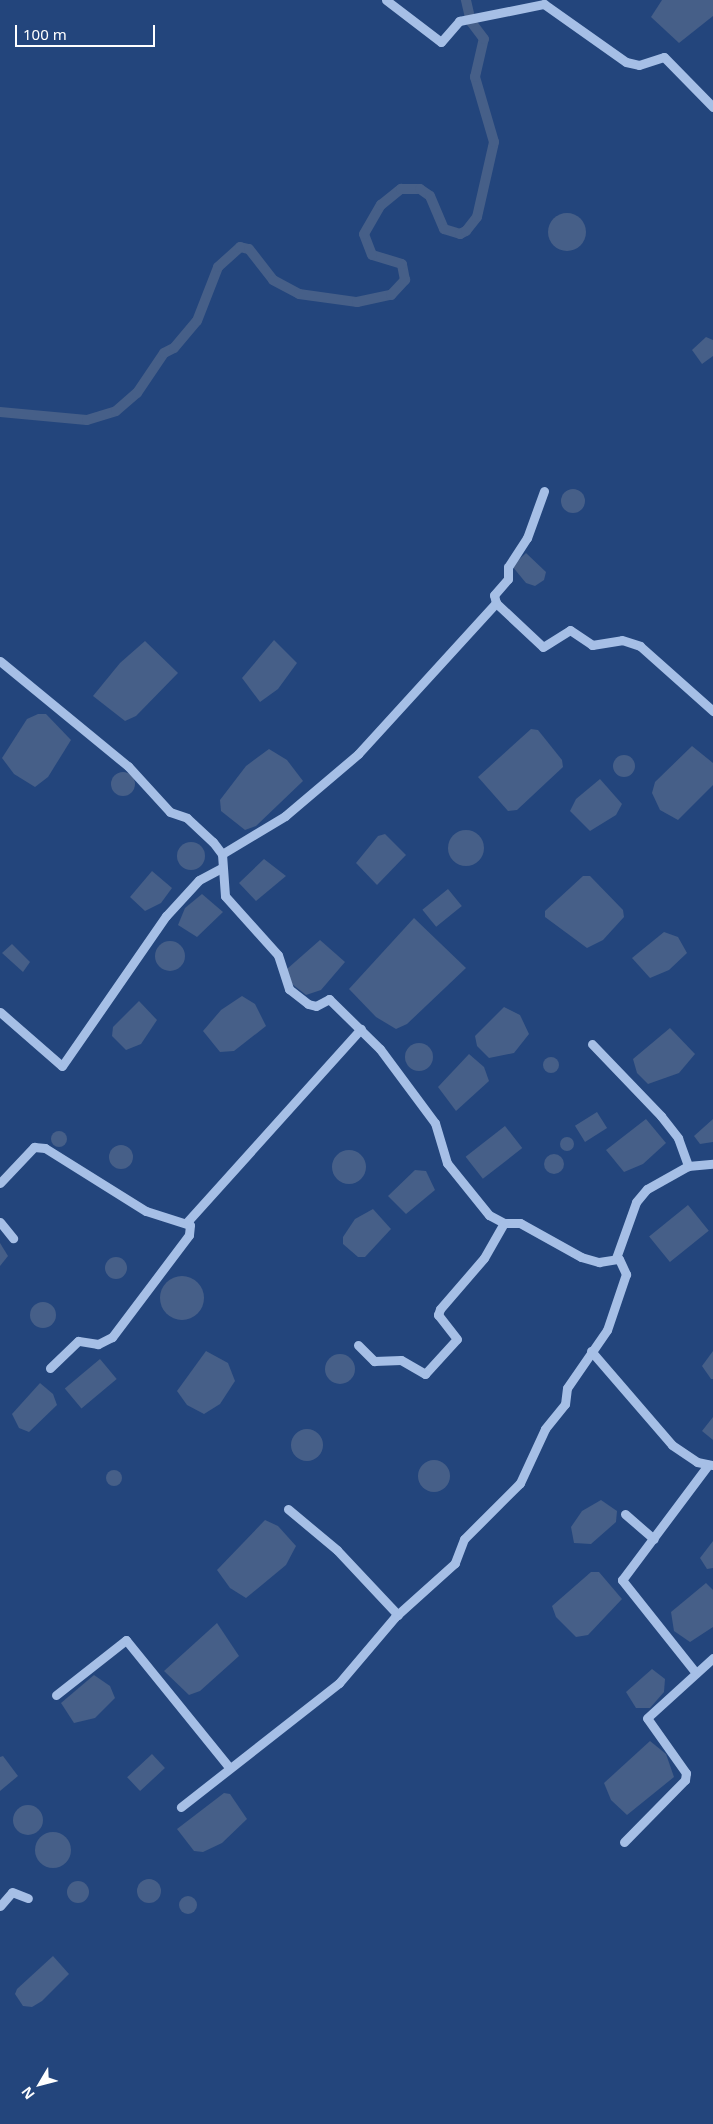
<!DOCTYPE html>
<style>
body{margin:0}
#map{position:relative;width:713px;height:2124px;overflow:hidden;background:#23457c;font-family:"Noto Sans",sans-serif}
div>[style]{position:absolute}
.water>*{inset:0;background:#465f88;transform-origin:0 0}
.round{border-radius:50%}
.canal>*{height:10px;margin:-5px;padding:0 5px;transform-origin:5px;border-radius:5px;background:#465f88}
.minor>*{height:9px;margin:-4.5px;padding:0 4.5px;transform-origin:4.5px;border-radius:4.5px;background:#a6bfe6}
span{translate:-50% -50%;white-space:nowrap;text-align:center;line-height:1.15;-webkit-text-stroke:4px #23457c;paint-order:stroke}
.north{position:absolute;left:15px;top:2059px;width:50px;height:50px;-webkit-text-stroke:4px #23457c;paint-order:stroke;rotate:233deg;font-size:14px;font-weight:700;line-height:20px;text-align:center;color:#fff}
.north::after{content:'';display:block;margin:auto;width:18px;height:22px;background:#fff;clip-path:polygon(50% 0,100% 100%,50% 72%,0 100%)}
.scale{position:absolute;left:15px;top:25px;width:140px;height:22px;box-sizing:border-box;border:2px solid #fff;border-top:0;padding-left:6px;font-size:15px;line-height:18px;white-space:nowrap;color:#fff;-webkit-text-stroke:4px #23457c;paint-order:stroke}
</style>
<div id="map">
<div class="water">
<i style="clip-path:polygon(662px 0,713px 0,713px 16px,679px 43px,651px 17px)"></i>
<i class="round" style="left:548px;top:213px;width:38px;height:38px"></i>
<i style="clip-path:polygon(706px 337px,713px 340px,713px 356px,702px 364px,692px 350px)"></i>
<i class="round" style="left:561px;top:489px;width:24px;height:24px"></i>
<i style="clip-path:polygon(526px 553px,546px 572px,544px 580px,535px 586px,526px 583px,512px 566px)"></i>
<i style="clip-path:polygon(274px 640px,297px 663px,278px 689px,260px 702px,242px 678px)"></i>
<i style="clip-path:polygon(145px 641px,178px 673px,136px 716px,125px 721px,93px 696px,120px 663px)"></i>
<i style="clip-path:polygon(38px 714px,46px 714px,71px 740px,48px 777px,35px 787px,14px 774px,2px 758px,27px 719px)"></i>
<i style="clip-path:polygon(531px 729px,538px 730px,562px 760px,563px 767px,517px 810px,508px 811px,478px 777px)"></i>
<i style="clip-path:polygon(692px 746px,713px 763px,713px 785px,678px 820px,660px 810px,652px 793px,655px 782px)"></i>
<i style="clip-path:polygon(269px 749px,287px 760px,303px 781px,256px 826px,245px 830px,221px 811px,220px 800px,246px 766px)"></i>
<i class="round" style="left:613px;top:755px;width:22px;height:22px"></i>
<i class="round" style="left:111px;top:772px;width:24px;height:24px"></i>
<i style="clip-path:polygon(600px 779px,622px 804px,616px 815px,590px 831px,570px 811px,576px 799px)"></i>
<i class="round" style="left:448px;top:830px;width:36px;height:36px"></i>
<i style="clip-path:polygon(385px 834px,406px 855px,377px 885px,356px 863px,378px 836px)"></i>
<i class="round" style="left:177px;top:842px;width:28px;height:28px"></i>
<i style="clip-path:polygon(264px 859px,286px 876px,256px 901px,239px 883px)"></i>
<i style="clip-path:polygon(152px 871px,172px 888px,161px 903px,145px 911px,130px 897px)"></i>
<i style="clip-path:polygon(583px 876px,590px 876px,623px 910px,624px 917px,603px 940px,587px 948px,545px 917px,545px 911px)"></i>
<i style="left:448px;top:889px;width:22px;height:33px;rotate:51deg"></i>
<i style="clip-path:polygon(202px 894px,223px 912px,197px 937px,178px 925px,185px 908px)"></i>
<i style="clip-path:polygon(414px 918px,466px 968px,407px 1024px,396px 1029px,376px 1017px,349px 989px)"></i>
<i style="clip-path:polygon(664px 932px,678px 937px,687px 953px,669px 970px,650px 978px,632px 958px)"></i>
<i style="clip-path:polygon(320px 940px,345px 962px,321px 990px,306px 995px,292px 984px,287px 969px)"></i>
<i class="round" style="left:155px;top:941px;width:30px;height:30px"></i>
<i style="clip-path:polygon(12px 944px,30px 962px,23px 972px,2px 953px)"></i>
<i style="clip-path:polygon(242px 996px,255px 1004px,266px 1026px,234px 1051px,220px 1052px,203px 1031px,221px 1010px)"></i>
<i style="clip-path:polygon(139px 1001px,157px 1020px,141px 1044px,126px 1050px,112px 1036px,113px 1027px)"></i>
<i style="clip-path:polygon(504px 1007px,520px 1015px,529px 1034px,514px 1053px,489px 1058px,477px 1046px,475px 1036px)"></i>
<i style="clip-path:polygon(670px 1028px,695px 1054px,679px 1073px,648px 1084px,637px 1073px,633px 1059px)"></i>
<i class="round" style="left:405px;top:1043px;width:28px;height:28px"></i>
<i style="clip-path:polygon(469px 1054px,484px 1067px,489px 1081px,456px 1111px,438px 1087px)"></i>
<i class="round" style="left:543px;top:1057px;width:16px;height:16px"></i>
<i style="left:597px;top:1112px;width:19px;height:26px;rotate:58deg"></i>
<i style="clip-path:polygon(646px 1119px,666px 1143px,643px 1164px,624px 1172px,606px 1150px)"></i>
<i style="clip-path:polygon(713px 1119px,713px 1142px,700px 1144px,694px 1136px)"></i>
<i style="left:505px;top:1126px;width:28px;height:50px;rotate:52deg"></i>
<i class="round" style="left:51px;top:1131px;width:16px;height:16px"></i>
<i class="round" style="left:560px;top:1137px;width:14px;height:14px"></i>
<i class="round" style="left:109px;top:1145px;width:24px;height:24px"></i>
<i class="round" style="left:332px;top:1150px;width:34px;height:34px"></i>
<i class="round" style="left:544px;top:1154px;width:20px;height:20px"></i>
<i style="clip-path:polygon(415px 1170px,426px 1171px,435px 1190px,406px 1214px,388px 1196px)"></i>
<i style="left:688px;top:1205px;width:33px;height:50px;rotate:51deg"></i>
<i style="clip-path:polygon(373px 1209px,391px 1229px,365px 1257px,358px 1257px,343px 1244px,343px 1237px,355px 1219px)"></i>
<i style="clip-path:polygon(0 1243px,8px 1256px,0 1266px)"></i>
<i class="round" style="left:105px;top:1257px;width:22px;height:22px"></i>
<i class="round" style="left:160px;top:1276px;width:44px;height:44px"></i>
<i class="round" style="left:30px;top:1302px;width:26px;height:26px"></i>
<i style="clip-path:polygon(206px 1351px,228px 1363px,235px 1381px,220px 1404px,204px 1414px,187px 1405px,177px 1391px)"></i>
<i style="clip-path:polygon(713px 1351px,713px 1379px,711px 1379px,702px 1366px)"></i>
<i class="round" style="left:325px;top:1354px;width:30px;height:30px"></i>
<i style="left:100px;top:1359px;width:26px;height:46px;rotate:50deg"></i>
<i style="clip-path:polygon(40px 1383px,53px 1394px,57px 1405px,29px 1432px,19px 1428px,12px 1414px)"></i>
<i style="clip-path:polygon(713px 1417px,713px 1440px,702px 1431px)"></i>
<i class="round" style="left:291px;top:1429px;width:32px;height:32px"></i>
<i class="round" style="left:418px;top:1460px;width:32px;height:32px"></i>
<i class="round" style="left:106px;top:1470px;width:16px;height:16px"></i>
<i style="clip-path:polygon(601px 1500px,617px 1511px,616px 1522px,591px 1544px,574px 1543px,571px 1527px,582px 1511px)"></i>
<i style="clip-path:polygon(265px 1520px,278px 1526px,296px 1546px,286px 1565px,246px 1598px,230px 1588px,217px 1570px)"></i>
<i style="clip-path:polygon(713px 1541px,713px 1568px,707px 1569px,700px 1558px)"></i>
<i style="clip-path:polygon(591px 1572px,599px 1572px,622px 1599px,588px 1635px,576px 1637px,556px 1617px,552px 1606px)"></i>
<i style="clip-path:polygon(706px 1583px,713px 1590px,713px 1627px,690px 1642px,674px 1631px,671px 1612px)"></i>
<i style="clip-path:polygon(217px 1623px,239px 1656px,200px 1691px,189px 1695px,164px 1671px)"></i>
<i style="clip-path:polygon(652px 1669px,665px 1679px,664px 1692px,650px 1708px,636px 1708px,626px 1692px)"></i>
<i style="clip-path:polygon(94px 1675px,110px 1686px,115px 1698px,95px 1718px,74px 1723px,61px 1703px)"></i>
<i style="clip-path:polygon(650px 1741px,666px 1754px,674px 1777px,627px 1815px,611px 1800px,604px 1783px)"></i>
<i style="left:152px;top:1754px;width:19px;height:34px;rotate:47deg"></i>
<i style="clip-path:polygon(3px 1756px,18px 1776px,0 1791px,0 1757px)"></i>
<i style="clip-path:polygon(224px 1793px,230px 1794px,247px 1819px,222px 1843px,203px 1852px,194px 1851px,177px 1829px)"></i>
<i class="round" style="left:13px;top:1805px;width:30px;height:30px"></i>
<i class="round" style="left:35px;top:1832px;width:36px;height:36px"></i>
<i class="round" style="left:137px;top:1879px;width:24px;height:24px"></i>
<i class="round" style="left:67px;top:1881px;width:22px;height:22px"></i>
<i class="round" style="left:179px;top:1896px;width:18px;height:18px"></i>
<i style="clip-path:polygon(53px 1956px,69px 1974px,42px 2001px,32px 2007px,23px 2006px,15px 1994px,17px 1989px)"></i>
</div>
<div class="canal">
<i style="left:0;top:412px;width:87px;rotate:5.3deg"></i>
<i style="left:87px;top:420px;width:30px;rotate:-17deg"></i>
<i style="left:116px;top:411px;width:28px;rotate:-41deg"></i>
<i style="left:137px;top:393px;width:48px;rotate:-56deg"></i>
<i style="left:164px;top:353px;width:11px;rotate:-27deg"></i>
<i style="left:174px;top:348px;width:35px;rotate:-50deg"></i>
<i style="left:197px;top:321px;width:58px;rotate:-68.7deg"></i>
<i style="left:218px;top:267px;width:30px;rotate:-42deg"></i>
<i style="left:240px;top:247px;width:9px;rotate:13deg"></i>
<i style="left:249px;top:249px;width:39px;rotate:52deg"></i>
<i style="left:273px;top:280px;width:30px;rotate:28deg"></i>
<i style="left:299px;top:294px;width:59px;rotate:7.9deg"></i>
<i style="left:357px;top:302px;width:35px;rotate:-12deg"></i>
<i style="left:391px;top:295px;width:21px;rotate:-47deg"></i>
<i style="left:405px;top:280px;width:16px;rotate:-101deg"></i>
<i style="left:402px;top:264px;width:31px;rotate:-163deg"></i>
<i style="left:372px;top:255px;width:22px;rotate:-111deg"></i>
<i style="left:364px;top:234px;width:34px;rotate:-60deg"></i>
<i style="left:381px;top:205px;width:26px;rotate:-39deg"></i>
<i style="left:401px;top:189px;width:19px"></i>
<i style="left:420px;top:189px;width:12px;rotate:35deg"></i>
<i style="left:430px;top:196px;width:36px;rotate:67deg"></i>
<i style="left:444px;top:229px;width:17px;rotate:17deg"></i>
<i style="left:460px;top:234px;width:7px;rotate:-27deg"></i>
<i style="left:466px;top:231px;width:18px;rotate:-52deg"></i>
<i style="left:477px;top:217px;width:77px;rotate:-77.2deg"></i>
<i style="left:494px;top:142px;width:68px;rotate:-106.3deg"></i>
<i style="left:475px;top:77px;width:39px;rotate:-77deg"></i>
<i style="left:484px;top:39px;width:21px;rotate:-127deg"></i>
<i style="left:471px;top:22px;width:23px;rotate:-103deg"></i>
</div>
<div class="minor">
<i style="left:386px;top:0;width:69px;rotate:37.4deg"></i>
<i style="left:441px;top:42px;width:28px;rotate:-49deg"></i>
<i style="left:459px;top:21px;width:87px;rotate:-11.3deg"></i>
<i style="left:544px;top:4px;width:100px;rotate:35.3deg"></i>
<i style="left:626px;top:62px;width:13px;rotate:13deg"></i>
<i style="left:639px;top:65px;width:26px;rotate:-18deg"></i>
<i style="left:664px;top:57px;width:70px;rotate:45.6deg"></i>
<i style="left:496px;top:603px;width:8px;rotate:-104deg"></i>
<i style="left:494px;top:595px;width:21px;rotate:-49deg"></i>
<i style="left:508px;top:579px;width:12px;rotate:-90deg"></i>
<i style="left:508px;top:567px;width:35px;rotate:-57deg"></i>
<i style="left:527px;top:538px;width:50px;rotate:-70.1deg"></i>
<i style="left:0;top:661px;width:166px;rotate:39.4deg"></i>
<i style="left:128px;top:766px;width:62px;rotate:47.6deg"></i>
<i style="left:170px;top:812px;width:18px;rotate:19deg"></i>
<i style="left:187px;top:818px;width:35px;rotate:43deg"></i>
<i style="left:213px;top:842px;width:15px;rotate:53deg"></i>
<i style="left:222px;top:854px;width:42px;rotate:85.9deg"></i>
<i style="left:225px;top:896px;width:79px;rotate:48.1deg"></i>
<i style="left:278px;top:955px;width:36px;rotate:72deg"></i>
<i style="left:289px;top:989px;width:24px;rotate:38deg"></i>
<i style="left:308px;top:1004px;width:8px;rotate:14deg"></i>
<i style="left:316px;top:1006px;width:15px;rotate:-28deg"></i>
<i style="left:329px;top:999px;width:71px;rotate:44.4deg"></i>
<i style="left:380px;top:1049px;width:92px;rotate:53.4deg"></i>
<i style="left:435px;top:1123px;width:42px;rotate:73.3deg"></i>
<i style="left:447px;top:1163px;width:67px;rotate:51.1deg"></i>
<i style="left:489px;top:1215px;width:17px;rotate:28deg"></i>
<i style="left:504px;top:1223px;width:16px"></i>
<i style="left:520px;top:1223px;width:70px;rotate:29.1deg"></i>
<i style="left:581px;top:1257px;width:19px;rotate:16deg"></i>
<i style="left:599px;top:1262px;width:20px;rotate:-9deg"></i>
<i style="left:619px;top:1259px;width:17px;rotate:65deg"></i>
<i style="left:626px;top:1274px;width:59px;rotate:108.7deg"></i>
<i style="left:607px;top:1330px;width:70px;rotate:124.6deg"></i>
<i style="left:567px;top:1388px;width:16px;rotate:97deg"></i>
<i style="left:565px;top:1404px;width:32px;rotate:129deg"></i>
<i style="left:545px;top:1429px;width:60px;rotate:114.8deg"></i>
<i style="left:520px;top:1483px;width:79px;rotate:135deg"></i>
<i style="left:464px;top:1539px;width:26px;rotate:111deg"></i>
<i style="left:455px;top:1563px;width:81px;rotate:138deg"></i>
<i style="left:395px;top:1617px;width:87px;rotate:130.3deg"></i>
<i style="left:339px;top:1683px;width:201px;rotate:141.9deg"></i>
<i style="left:222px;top:854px;width:74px;rotate:-31.1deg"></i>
<i style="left:285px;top:816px;width:96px;rotate:-40.3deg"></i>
<i style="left:358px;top:754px;width:205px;rotate:-47.6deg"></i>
<i style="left:496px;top:603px;width:64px;rotate:43.1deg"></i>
<i style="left:543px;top:647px;width:32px;rotate:-32deg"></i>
<i style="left:570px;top:630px;width:27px;rotate:34deg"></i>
<i style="left:592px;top:645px;width:30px;rotate:-9deg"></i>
<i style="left:622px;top:640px;width:19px;rotate:18deg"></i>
<i style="left:640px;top:646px;width:98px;rotate:41.7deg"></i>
<i style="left:0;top:1012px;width:82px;rotate:41.1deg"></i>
<i style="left:62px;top:1066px;width:183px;rotate:-55.3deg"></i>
<i style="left:166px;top:916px;width:49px;rotate:-47.5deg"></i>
<i style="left:199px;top:880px;width:26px;rotate:-28deg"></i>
<i style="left:592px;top:1044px;width:100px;rotate:46.2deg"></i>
<i style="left:661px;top:1116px;width:28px;rotate:52deg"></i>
<i style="left:678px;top:1138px;width:30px;rotate:70deg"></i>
<i style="left:0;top:1183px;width:50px;rotate:-46.6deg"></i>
<i style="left:34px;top:1147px;width:11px;rotate:5deg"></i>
<i style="left:45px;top:1148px;width:119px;rotate:32deg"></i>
<i style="left:146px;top:1211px;width:46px;rotate:17.7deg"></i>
<i style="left:190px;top:1225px;width:10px;rotate:96deg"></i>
<i style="left:189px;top:1235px;width:128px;rotate:127deg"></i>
<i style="left:112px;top:1337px;width:16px;rotate:153deg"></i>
<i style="left:98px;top:1344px;width:20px;rotate:-171deg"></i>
<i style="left:78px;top:1341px;width:39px;rotate:136deg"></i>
<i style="left:0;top:1222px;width:21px;rotate:51deg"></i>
<i style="left:187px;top:1222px;width:260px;rotate:-48deg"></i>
<i style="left:616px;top:1258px;width:59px;rotate:-70.3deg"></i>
<i style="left:636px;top:1202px;width:17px;rotate:-50deg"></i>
<i style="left:647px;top:1189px;width:47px;rotate:-29.3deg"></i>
<i style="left:688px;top:1166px;width:25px;rotate:-5deg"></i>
<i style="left:358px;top:1345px;width:23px;rotate:45deg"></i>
<i style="left:374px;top:1361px;width:27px;rotate:-2deg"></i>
<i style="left:401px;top:1360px;width:28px;rotate:30deg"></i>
<i style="left:425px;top:1374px;width:47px;rotate:-47.6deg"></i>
<i style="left:457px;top:1339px;width:31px;rotate:-128deg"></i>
<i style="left:438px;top:1315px;width:6px;rotate:-72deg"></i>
<i style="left:440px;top:1309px;width:67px;rotate:-49.2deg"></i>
<i style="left:484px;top:1258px;width:40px;rotate:-60.3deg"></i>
<i style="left:591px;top:1351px;width:124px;rotate:49.2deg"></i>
<i style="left:672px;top:1445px;width:30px;rotate:34deg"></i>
<i style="left:697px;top:1462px;width:16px;rotate:11deg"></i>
<i style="left:288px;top:1509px;width:64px;rotate:39.9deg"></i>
<i style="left:337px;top:1550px;width:89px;rotate:46.8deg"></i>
<i style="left:625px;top:1514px;width:38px;rotate:41deg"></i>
<i style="left:696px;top:1673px;width:119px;rotate:-128.5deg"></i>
<i style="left:622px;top:1580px;width:144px;rotate:-53.2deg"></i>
<i style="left:56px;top:1695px;width:89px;rotate:-38.2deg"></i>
<i style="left:126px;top:1640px;width:164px;rotate:51deg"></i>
<i style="left:624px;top:1842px;width:87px;rotate:-45.5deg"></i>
<i style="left:685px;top:1780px;width:7px;rotate:-82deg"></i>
<i style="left:686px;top:1773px;width:67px;rotate:-125.3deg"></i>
<i style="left:647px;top:1718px;width:89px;rotate:-42.3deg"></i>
<i style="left:0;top:1906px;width:18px;rotate:-49deg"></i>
<i style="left:12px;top:1892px;width:17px;rotate:21deg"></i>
</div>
<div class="north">N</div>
<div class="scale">100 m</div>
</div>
